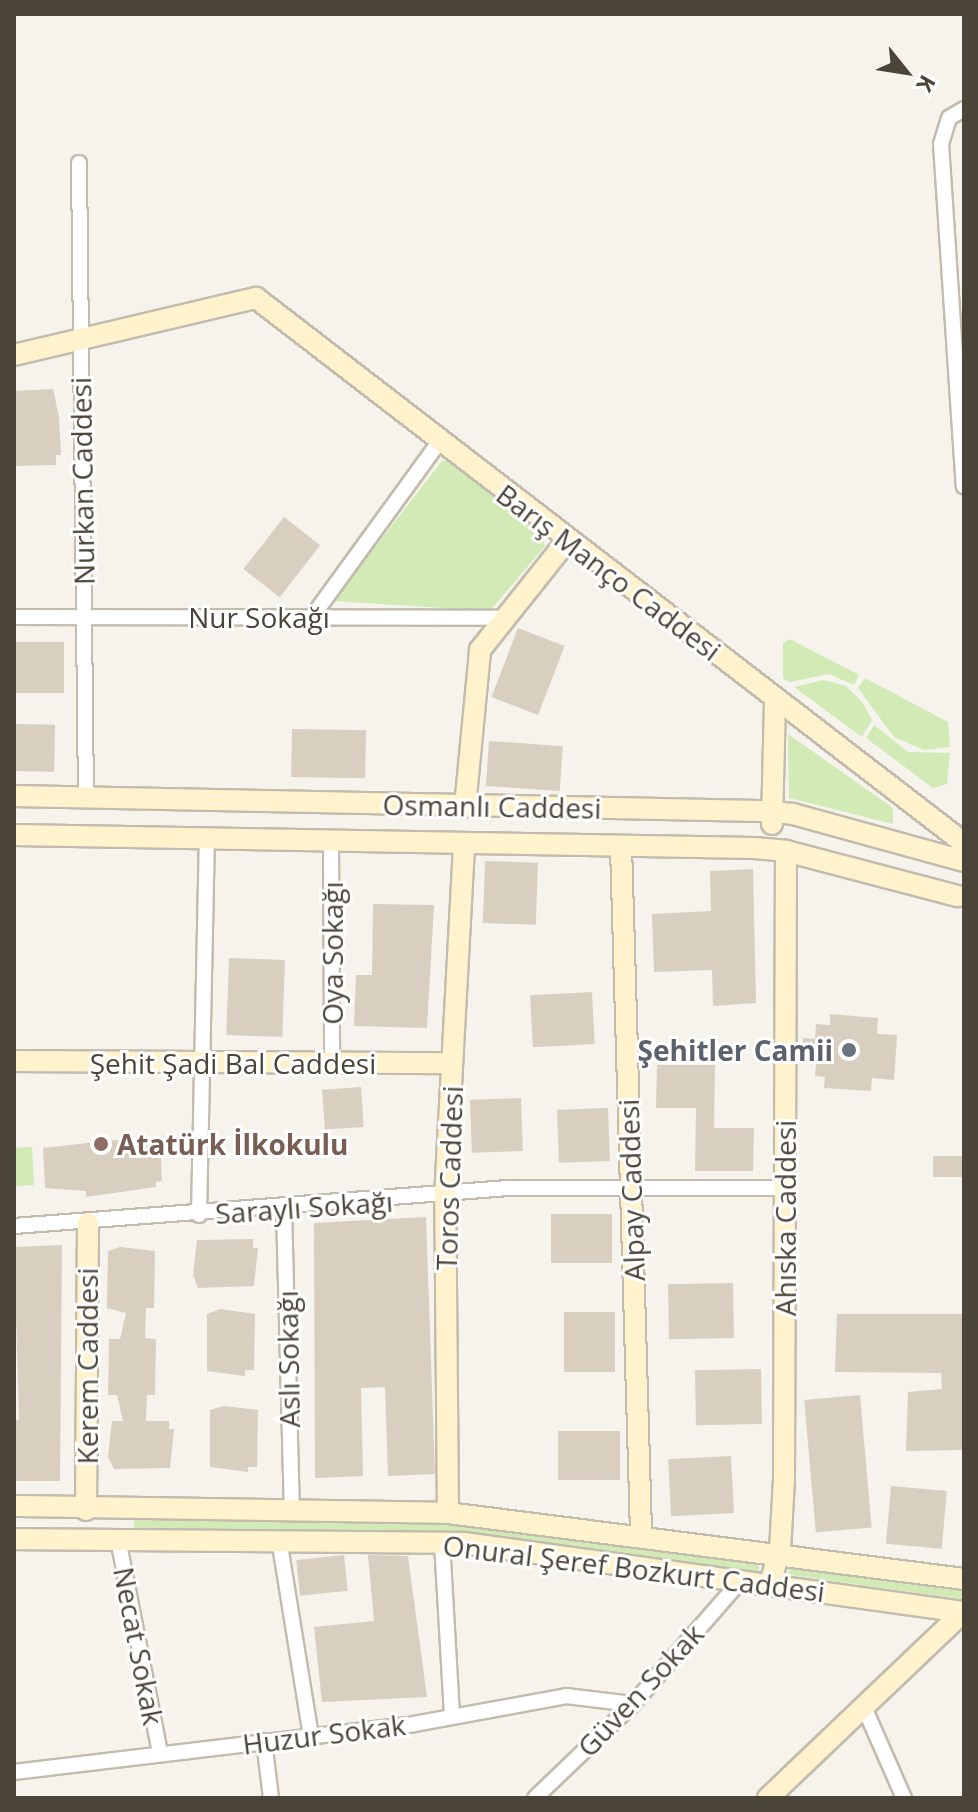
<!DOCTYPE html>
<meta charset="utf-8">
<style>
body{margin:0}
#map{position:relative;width:978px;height:1812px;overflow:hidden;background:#f6f3ec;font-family:"Open Sans",sans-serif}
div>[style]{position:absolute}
.green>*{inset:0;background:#d2eab5;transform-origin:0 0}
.building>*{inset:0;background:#d8cfc1;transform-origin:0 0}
.roads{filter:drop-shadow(2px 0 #c2bbae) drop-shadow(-2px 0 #c2bbae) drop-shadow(0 2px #c2bbae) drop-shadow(0 -2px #c2bbae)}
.street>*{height:14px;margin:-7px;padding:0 7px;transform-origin:7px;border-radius:7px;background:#fff}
.secondary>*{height:20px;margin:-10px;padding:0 10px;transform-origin:10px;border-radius:10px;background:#fff3cd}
.dots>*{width:22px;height:22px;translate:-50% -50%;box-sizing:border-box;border:4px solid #fff;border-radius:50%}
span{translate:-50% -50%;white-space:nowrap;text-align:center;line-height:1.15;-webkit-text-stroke:6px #fff;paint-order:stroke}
.street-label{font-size:28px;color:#4b4439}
.worship-label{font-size:28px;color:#5b616d;font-weight:700}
.right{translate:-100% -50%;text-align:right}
.education-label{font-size:28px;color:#785e54;font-weight:700}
.left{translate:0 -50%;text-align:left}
.frame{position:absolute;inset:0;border:16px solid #4b4439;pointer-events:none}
.north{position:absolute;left:866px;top:32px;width:80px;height:80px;-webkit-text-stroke:6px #fff;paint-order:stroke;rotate:120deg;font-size:22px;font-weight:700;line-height:32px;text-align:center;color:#4b4439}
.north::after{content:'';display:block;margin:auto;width:28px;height:36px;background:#4b4439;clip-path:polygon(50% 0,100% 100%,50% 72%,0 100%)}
</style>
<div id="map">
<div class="green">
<i style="clip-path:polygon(448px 460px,541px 532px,545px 546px,490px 611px,333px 601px,442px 461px)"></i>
<i style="clip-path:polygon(790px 639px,859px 675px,854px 685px,829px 674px,789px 682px,783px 678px,783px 643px)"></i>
<i style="clip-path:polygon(865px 678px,948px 722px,950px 747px,924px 750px,894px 737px,858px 688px)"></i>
<i style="clip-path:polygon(824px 680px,846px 686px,862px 702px,872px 720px,862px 737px,794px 687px)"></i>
<i style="clip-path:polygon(874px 725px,908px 752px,950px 753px,947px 784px,933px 788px,866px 738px)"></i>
<i style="clip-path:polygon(788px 734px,893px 808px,893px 824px,789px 798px)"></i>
<i style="left:32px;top:1147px;width:38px;height:18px;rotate:87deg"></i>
<i style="clip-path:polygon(134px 1520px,494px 1526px,759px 1560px,759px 1572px,508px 1539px,134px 1531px)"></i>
<i style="left:790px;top:1562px;width:176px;height:13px;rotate:8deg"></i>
</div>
<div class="building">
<i style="clip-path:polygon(53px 389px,59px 417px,61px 455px,56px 455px,56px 465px,14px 466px,14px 391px)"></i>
<i style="left:284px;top:517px;width:46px;height:66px;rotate:38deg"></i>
<i style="left:518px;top:628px;width:50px;height:74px;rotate:21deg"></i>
<i style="left:16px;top:642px;width:48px;height:51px"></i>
<i style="left:14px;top:724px;width:41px;height:47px;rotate:1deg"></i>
<i style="left:292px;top:729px;width:74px;height:48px;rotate:1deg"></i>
<i style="left:489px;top:741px;width:74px;height:45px;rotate:4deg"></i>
<i style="left:485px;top:861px;width:53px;height:62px;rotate:2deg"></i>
<i style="clip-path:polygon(753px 869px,756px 1003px,713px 1006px,712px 970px,654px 972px,652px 914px,711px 911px,710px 871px)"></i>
<i style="clip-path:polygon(373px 904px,434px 905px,427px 1028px,354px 1026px,356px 975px,372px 975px)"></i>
<i style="left:229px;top:958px;width:56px;height:77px;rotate:2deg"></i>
<i style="left:592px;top:992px;width:52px;height:62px;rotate:87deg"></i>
<i style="clip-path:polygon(830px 1014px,878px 1018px,877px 1034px,897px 1035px,894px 1080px,872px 1078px,871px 1091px,824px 1088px,825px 1077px,815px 1076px,816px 1063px,801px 1062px,803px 1038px,815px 1039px,816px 1024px,830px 1025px)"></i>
<i style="clip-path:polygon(657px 1065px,715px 1065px,714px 1128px,754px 1128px,753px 1171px,695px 1171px,696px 1108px,656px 1108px)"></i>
<i style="left:361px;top:1087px;width:40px;height:39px;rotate:86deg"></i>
<i style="left:521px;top:1098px;width:53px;height:51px;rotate:88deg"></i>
<i style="left:608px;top:1108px;width:53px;height:51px;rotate:88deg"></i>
<i style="clip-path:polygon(115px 1140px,160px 1141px,162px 1181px,156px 1182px,156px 1187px,86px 1197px,86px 1191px,45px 1188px,43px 1148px)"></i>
<i style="left:964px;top:1156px;width:21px;height:31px;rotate:90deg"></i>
<i style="left:612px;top:1214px;width:49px;height:61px;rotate:90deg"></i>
<i style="clip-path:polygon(426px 1217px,435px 1474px,388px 1476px,385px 1387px,361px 1388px,363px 1476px,315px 1478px,314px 1223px)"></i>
<i style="clip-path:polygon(253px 1239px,253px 1248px,258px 1248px,254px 1286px,198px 1288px,193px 1275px,197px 1240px)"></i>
<i style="clip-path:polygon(62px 1245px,60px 1481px,14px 1481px,14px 1420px,19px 1420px,14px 1247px)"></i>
<i style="clip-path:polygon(120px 1247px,155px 1251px,154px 1308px,146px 1308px,145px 1338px,156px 1339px,155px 1395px,147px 1395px,146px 1421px,169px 1421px,169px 1429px,174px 1429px,170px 1468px,114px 1469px,108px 1457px,112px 1421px,123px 1421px,117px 1395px,108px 1395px,109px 1339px,120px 1339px,126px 1313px,107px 1308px,108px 1251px)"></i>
<i style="left:733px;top:1283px;width:55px;height:65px;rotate:89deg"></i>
<i style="clip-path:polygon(220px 1309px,255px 1314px,254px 1370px,245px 1370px,245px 1376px,207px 1371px,207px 1314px)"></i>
<i style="left:564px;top:1312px;width:51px;height:60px"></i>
<i style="clip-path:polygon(837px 1314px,964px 1314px,963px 1450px,906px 1451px,908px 1392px,942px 1389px,941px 1373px,835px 1372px)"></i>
<i style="left:761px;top:1369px;width:55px;height:66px;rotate:89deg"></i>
<i style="left:860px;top:1395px;width:133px;height:56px;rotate:85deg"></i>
<i style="clip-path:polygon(223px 1406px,258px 1410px,257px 1467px,248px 1467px,248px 1472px,210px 1467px,210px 1410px)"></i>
<i style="left:558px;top:1431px;width:62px;height:49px"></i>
<i style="left:731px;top:1456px;width:57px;height:63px;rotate:87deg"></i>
<i style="left:891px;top:1486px;width:56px;height:58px;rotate:5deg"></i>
<i style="left:344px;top:1555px;width:36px;height:48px;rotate:84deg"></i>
<i style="clip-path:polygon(368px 1555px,408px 1556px,427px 1697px,322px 1702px,314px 1627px,374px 1621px)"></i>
</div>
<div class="roads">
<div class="street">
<i style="left:964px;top:109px;width:17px;rotate:149deg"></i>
<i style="left:949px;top:118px;width:27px;rotate:107deg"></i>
<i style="left:941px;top:144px;width:343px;rotate:86.2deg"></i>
<i style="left:79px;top:163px;width:635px;rotate:89.37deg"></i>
<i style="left:14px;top:617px;width:490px;rotate:0.1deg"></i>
<i style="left:312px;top:617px;width:216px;rotate:-54deg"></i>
<i style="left:331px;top:842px;width:222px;rotate:89.7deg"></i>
<i style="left:284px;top:1209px;width:301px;rotate:88.5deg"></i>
<i style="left:199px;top:1215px;width:376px;rotate:-88.8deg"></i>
<i style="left:14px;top:1226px;width:499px;rotate:-4.4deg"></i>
<i style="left:512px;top:1188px;width:273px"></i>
<i style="left:118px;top:1539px;width:219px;rotate:78.9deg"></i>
<i style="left:279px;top:1539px;width:200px;rotate:80.8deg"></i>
<i style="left:442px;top:1542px;width:175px;rotate:86.7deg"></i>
<i style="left:864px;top:1707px;width:99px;rotate:66.3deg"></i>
<i style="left:264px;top:1741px;width:57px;rotate:83deg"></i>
<i style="left:14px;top:1772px;width:403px;rotate:-6.8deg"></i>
<i style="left:414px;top:1724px;width:155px;rotate:-10.4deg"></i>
<i style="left:566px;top:1696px;width:67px;rotate:6.8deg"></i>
<i style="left:535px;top:1798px;width:136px;rotate:-43.8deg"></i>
<i style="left:633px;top:1704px;width:166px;rotate:-48.9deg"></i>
</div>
<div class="secondary">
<i style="left:14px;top:355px;width:249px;rotate:-13.3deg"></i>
<i style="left:256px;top:298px;width:893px;rotate:37.59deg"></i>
<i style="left:14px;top:796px;width:746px;rotate:1.15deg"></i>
<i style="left:760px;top:811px;width:33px;rotate:5deg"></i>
<i style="left:793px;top:814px;width:177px;rotate:15.4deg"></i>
<i style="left:465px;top:807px;width:158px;rotate:-84.5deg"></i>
<i style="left:480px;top:650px;width:138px;rotate:-51.5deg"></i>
<i style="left:772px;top:824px;width:126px;rotate:-88.6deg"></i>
<i style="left:14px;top:835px;width:740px;rotate:1.01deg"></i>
<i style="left:754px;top:848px;width:32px;rotate:5deg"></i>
<i style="left:786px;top:851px;width:178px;rotate:14.7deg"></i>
<i style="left:621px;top:846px;width:688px;rotate:88.33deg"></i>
<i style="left:14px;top:1061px;width:438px;rotate:0.3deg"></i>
<i style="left:14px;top:1506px;width:434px;rotate:0.9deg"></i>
<i style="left:448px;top:1513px;width:520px;rotate:7.29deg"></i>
<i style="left:86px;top:1510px;width:287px;rotate:-89.6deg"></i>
<i style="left:448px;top:1513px;width:316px;rotate:-90.5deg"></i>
<i style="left:445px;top:1197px;width:354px;rotate:-86.9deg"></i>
<i style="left:14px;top:1539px;width:450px;rotate:0.5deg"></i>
<i style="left:464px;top:1543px;width:505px;rotate:7.86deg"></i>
<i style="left:770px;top:1583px;width:34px;rotate:-73deg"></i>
<i style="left:780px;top:1551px;width:71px;rotate:-86.8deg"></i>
<i style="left:784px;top:1480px;width:629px;rotate:-89.82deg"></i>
<i style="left:768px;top:1798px;width:269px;rotate:-43.6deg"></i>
</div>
</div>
<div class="dots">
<i style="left:849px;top:1050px;background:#6b7280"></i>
<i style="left:101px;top:1144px;background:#8d6e63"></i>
</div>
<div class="street-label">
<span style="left:82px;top:481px;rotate:-91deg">Nurkan Caddesi</span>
<span style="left:609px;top:572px;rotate:37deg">Barış Manço Caddesi</span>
<span style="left:259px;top:617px">Nur Sokağı</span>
<span style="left:492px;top:806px;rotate:1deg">Osmanlı Caddesi</span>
<span style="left:332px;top:953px;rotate:-90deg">Oya Sokağı</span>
<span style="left:233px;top:1063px">Şehit Şadi Bal Caddesi</span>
<span style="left:449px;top:1178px;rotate:-88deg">Toros Caddesi</span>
<span style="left:631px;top:1190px;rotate:-92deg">Alpay Caddesi</span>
<span style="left:304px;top:1207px;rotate:-4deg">Saraylı Sokağı</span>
<span style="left:785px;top:1218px;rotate:-90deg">Ahıska Caddesi</span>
<span style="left:288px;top:1359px;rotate:-91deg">Aslı Sokağı</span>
<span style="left:87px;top:1366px;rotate:-90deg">Kerem Caddesi</span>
<span style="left:634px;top:1568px;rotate:7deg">Onural Şeref Bozkurt Caddesi</span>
<span style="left:139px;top:1646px;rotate:79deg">Necat Sokak</span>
<span style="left:640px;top:1690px;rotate:-47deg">Güven Sokak</span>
<span style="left:324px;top:1734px;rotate:-7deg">Huzur Sokak</span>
</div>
<div class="worship-label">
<span class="right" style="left:833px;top:1050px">Şehitler Camii</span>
</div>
<div class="education-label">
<span class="left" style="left:117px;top:1144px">Atatürk İlkokulu</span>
</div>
<div class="frame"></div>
<div class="north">K</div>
</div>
